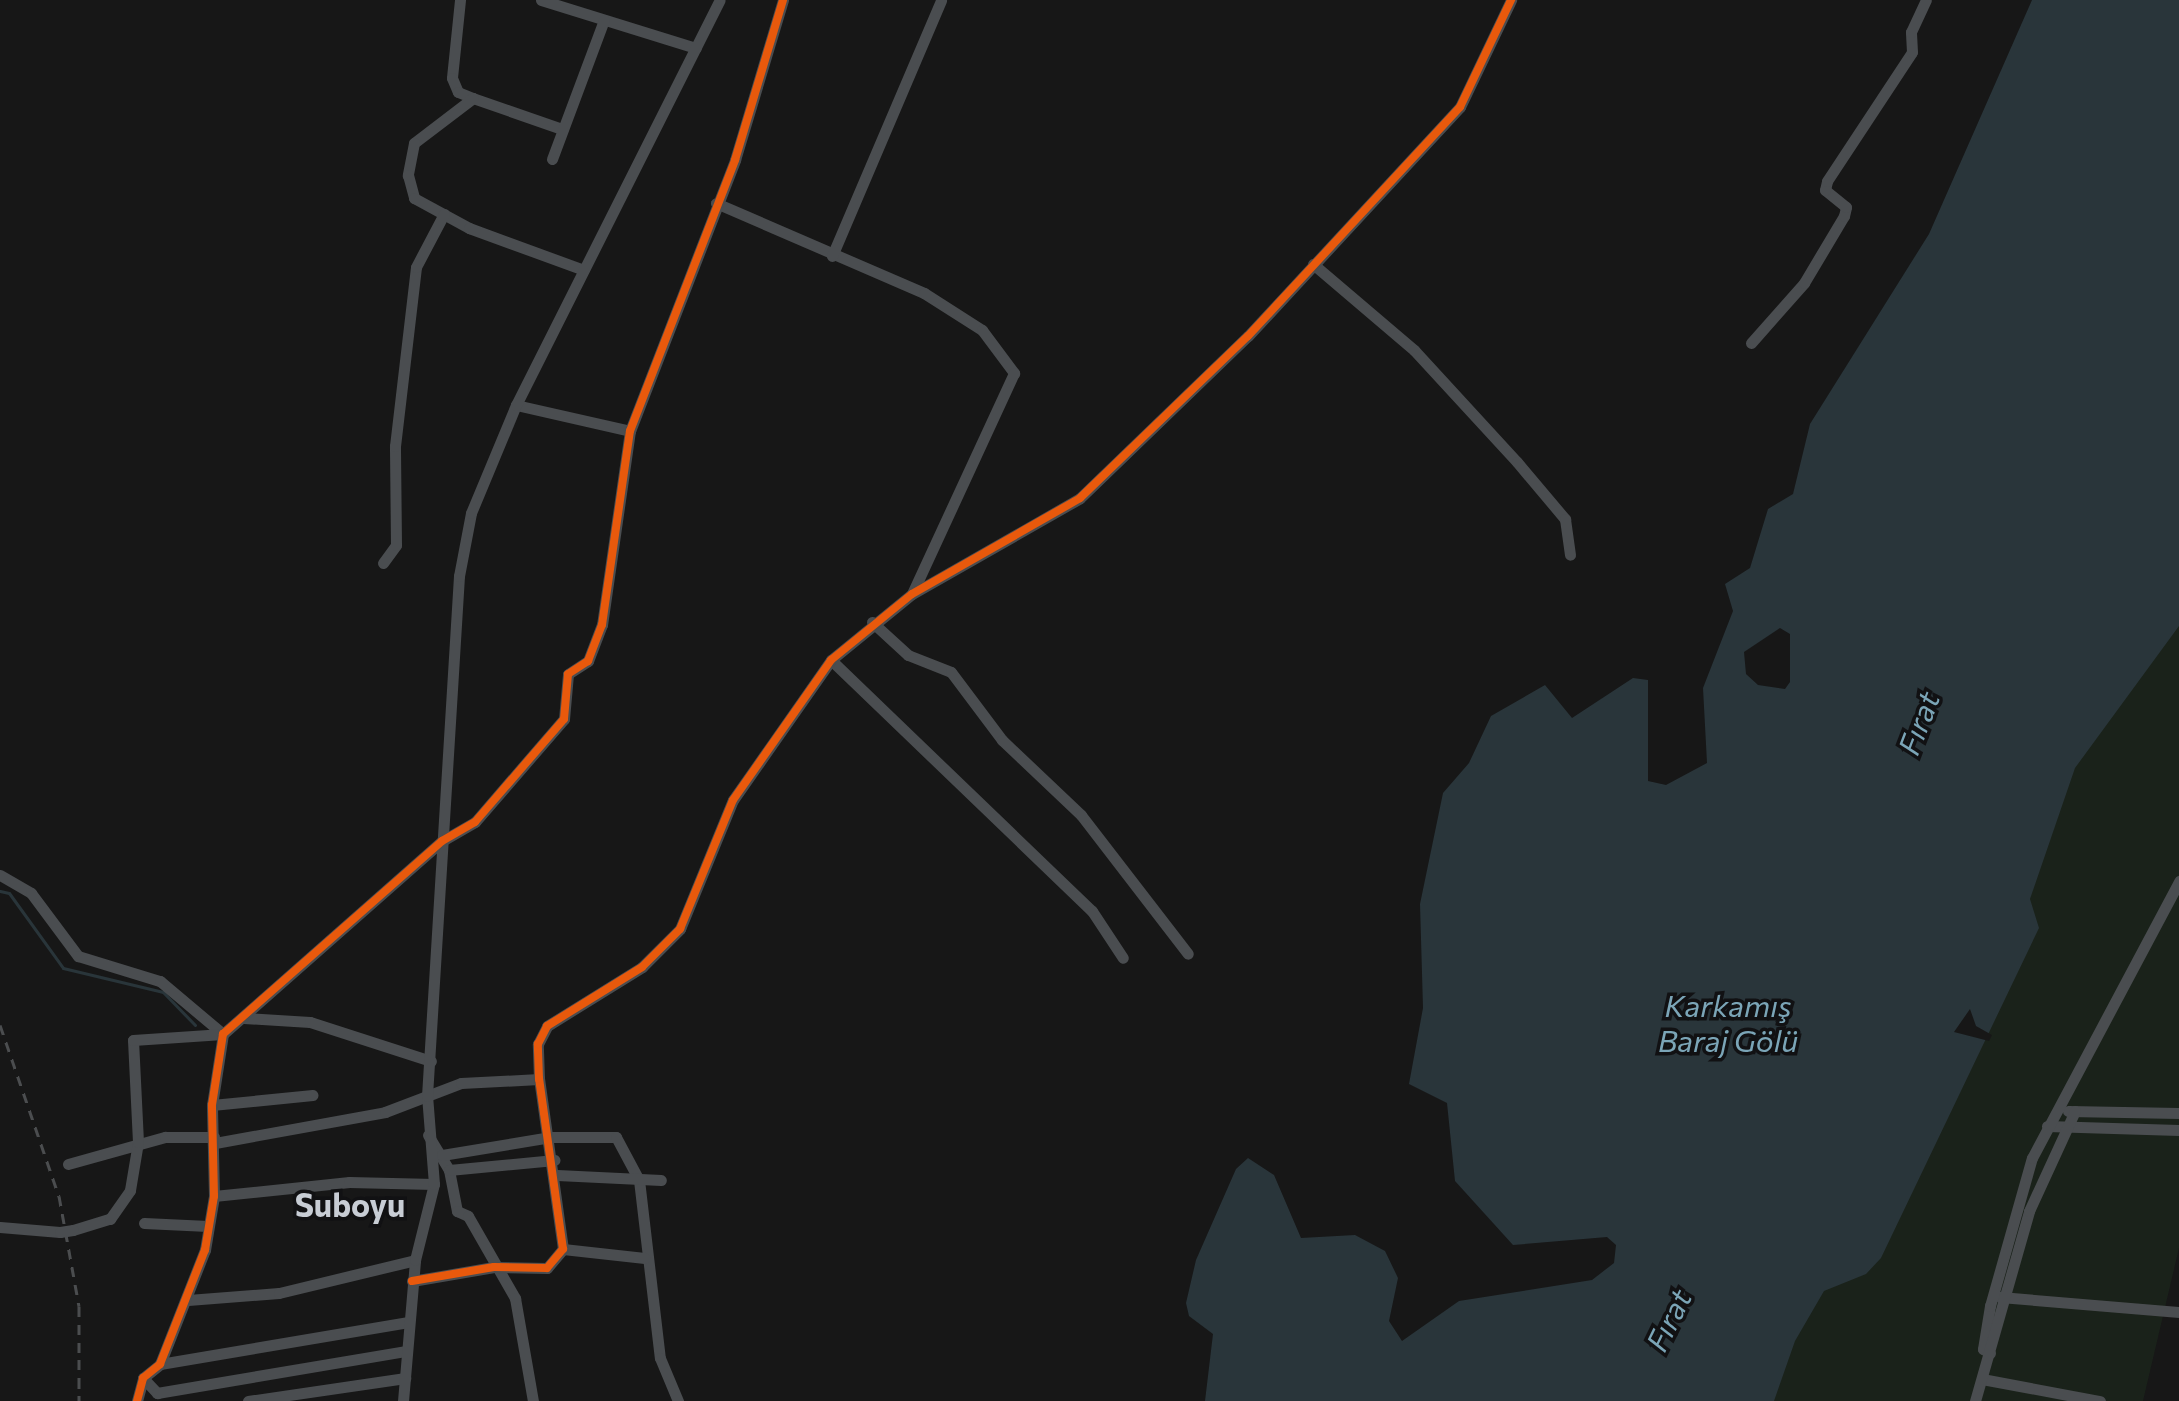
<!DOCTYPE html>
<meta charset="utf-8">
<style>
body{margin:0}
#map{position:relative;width:2179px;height:1401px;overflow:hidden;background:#171717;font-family:Commissioner,sans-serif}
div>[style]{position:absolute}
.green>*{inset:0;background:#1a221a}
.water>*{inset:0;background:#29353a}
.pier>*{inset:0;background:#171717}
.stream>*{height:3px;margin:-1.5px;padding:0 1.5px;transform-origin:1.5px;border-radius:1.5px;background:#29353a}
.minor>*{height:11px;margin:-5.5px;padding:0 5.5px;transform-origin:5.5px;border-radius:5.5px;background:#4a4d50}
.rail>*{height:3px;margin-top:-1.5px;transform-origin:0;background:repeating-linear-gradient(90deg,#4b4d4f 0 10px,transparent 0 18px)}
.minor-bridge>*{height:11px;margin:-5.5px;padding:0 5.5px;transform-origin:5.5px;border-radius:5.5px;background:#4a4d50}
.cycleway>*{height:8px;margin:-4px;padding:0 4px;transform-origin:4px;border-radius:4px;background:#e8590c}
span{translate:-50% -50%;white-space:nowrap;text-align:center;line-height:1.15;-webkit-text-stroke:7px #111113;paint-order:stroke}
.water-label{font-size:30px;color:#7ba5b7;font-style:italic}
.quarter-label{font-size:32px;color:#c8cdd5;font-weight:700}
</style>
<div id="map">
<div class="green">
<i style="clip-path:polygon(2179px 573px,2179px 1248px,2143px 1401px,1756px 1401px,2042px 859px,2057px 764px)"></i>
</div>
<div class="water">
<i style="clip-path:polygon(evenodd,2032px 0,2179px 0,2179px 626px,2075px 768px,2030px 899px,2039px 928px,1881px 1258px,1866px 1274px,1824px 1291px,1795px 1341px,1774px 1401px,1205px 1401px,1213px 1334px,1189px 1316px,1186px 1303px,1196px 1260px,1236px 1169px,1248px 1158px,1274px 1175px,1301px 1238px,1355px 1235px,1385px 1251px,1398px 1278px,1389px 1321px,1402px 1341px,1459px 1301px,1592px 1280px,1614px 1263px,1616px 1245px,1607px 1237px,1513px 1245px,1455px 1181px,1447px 1103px,1409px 1084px,1423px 1008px,1420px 904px,1443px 793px,1469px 763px,1491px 716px,1545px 685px,1572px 718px,1633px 678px,1648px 680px,1648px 781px,1666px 785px,1707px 763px,1703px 688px,1733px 611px,1725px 584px,1750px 568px,1768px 509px,1793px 494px,1810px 424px,1929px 234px,2032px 0,1780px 628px,1790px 634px,1790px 682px,1785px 689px,1758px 685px,1746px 674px,1744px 652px,1780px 628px)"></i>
</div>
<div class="pier">
<i style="clip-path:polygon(1970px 1009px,1976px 1026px,1992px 1035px,1989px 1041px,1954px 1032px)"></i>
</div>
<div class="stream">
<i style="left:0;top:891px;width:9px;rotate:13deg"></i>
<i style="left:9px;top:893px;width:92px;rotate:54.2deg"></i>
<i style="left:63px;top:968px;width:103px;rotate:13.5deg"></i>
<i style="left:163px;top:992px;width:46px;rotate:45.9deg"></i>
</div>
<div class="minor">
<i style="left:460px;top:0;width:78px;rotate:95.9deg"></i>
<i style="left:452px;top:78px;width:15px;rotate:67deg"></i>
<i style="left:458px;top:92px;width:16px;rotate:22deg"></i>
<i style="left:541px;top:0;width:162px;rotate:17.2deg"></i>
<i style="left:559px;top:128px;width:91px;rotate:-160.8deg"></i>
<i style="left:473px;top:98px;width:74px;rotate:142.7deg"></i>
<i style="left:414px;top:143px;width:33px;rotate:101deg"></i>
<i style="left:408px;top:175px;width:24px;rotate:75deg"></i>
<i style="left:414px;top:198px;width:63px;rotate:28.6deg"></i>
<i style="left:469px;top:228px;width:122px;rotate:20.1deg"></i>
<i style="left:552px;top:159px;width:148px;rotate:-69.5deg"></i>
<i style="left:716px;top:203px;width:227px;rotate:23.4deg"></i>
<i style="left:924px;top:293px;width:69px;rotate:32.5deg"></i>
<i style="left:982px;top:330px;width:54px;rotate:53.3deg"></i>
<i style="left:1014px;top:373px;width:243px;rotate:114.8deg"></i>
<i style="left:832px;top:256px;width:278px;rotate:-66.9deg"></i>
<i style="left:1313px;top:264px;width:133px;rotate:40.4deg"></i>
<i style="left:1414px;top:350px;width:152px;rotate:47.4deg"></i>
<i style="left:1517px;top:462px;width:75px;rotate:49.9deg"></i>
<i style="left:1565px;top:519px;width:36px;rotate:82deg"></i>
<i style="left:1751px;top:343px;width:80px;rotate:-48.5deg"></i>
<i style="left:1804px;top:283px;width:78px;rotate:-59.2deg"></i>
<i style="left:1844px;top:216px;width:9px;rotate:-77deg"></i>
<i style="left:1846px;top:207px;width:27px;rotate:-141deg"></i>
<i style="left:1825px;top:190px;width:9px;rotate:-77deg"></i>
<i style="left:1827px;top:181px;width:154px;rotate:-56.6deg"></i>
<i style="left:1912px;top:52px;width:20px;rotate:-93deg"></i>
<i style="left:1911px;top:32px;width:35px;rotate:-65deg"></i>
<i style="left:516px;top:405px;width:117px;rotate:12.8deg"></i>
<i style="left:383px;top:563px;width:22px;rotate:-54deg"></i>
<i style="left:396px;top:545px;width:99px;rotate:-90.6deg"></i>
<i style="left:395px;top:446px;width:180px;rotate:-83.3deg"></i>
<i style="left:416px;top:267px;width:60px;rotate:-62.2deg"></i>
<i style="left:872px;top:622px;width:49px;rotate:42.5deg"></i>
<i style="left:908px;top:655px;width:46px;rotate:21.6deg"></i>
<i style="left:951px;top:672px;width:85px;rotate:53.1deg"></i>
<i style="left:1002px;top:740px;width:109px;rotate:43.5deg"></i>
<i style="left:1081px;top:815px;width:175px;rotate:52.4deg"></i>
<i style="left:831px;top:660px;width:362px;rotate:43.9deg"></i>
<i style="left:1092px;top:911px;width:56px;rotate:56.6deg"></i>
<i style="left:0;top:875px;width:36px;rotate:30deg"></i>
<i style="left:31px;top:893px;width:79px;rotate:53.3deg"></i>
<i style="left:78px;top:956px;width:86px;rotate:17deg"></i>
<i style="left:160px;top:981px;width:82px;rotate:40.1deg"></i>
<i style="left:244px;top:1018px;width:66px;rotate:3.5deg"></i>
<i style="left:310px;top:1022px;width:127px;rotate:17.9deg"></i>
<i style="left:212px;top:1105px;width:101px;rotate:-5.7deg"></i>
<i style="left:2068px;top:1111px;width:111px;rotate:1deg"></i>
<i style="left:2047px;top:1126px;width:132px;rotate:1.7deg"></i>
<i style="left:428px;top:1135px;width:41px;rotate:59deg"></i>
<i style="left:449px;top:1170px;width:42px;rotate:79deg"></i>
<i style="left:457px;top:1211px;width:12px;rotate:24deg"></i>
<i style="left:468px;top:1216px;width:95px;rotate:60.2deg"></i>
<i style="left:515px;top:1298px;width:105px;rotate:80.1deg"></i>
<i style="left:215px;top:1143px;width:173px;rotate:-10.3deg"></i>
<i style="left:385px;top:1112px;width:81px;rotate:-20.9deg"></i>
<i style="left:461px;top:1083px;width:78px;rotate:-2.9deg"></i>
<i style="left:442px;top:1155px;width:110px;rotate:-9.4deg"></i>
<i style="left:551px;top:1137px;width:65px"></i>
<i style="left:616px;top:1137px;width:49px;rotate:61.9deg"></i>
<i style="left:639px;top:1180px;width:179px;rotate:83.3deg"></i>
<i style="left:660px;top:1358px;width:47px;rotate:67.3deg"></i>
<i style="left:68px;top:1164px;width:101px;rotate:-15.6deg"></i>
<i style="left:165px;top:1137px;width:49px"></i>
<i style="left:449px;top:1170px;width:106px;rotate:-5.4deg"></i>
<i style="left:557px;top:1175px;width:104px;rotate:2.8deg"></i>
<i style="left:214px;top:1196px;width:136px;rotate:-5.9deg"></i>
<i style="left:349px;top:1182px;width:85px;rotate:1.3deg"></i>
<i style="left:144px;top:1223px;width:64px;rotate:2.7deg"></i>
<i style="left:0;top:1227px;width:60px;rotate:4.8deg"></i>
<i style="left:73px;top:1230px;width:39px;rotate:-17deg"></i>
<i style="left:110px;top:1219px;width:35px;rotate:-55deg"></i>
<i style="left:130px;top:1190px;width:49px;rotate:-80.5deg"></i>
<i style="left:138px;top:1142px;width:102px;rotate:-92.8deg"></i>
<i style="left:133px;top:1040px;width:90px;rotate:-3.8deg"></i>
<i style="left:563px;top:1249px;width:82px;rotate:6.3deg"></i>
<i style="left:412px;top:1281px;width:83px;rotate:-9.7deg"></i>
<i style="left:494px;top:1267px;width:53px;rotate:1.1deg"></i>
<i style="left:547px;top:1268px;width:25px;rotate:-50deg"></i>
<i style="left:563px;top:1249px;width:172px;rotate:-98deg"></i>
<i style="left:539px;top:1079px;width:35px;rotate:-92deg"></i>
<i style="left:538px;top:1044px;width:20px;rotate:-63deg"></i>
<i style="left:547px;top:1026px;width:112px;rotate:-31.8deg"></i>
<i style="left:642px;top:967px;width:54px;rotate:-45deg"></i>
<i style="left:680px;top:929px;width:139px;rotate:-67.7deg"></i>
<i style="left:733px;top:800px;width:171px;rotate:-55deg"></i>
<i style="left:831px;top:660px;width:104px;rotate:-39.2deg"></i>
<i style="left:912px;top:594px;width:193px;rotate:-29.7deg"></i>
<i style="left:1080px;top:498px;width:233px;rotate:-44deg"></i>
<i style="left:1248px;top:336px;width:312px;rotate:-47.2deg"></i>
<i style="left:1460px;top:107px;width:119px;rotate:-64.5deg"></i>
<i style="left:2000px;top:1297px;width:180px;rotate:4.8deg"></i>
<i style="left:188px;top:1300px;width:91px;rotate:-4.4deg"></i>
<i style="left:279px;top:1293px;width:140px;rotate:-13.6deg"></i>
<i style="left:1990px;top:1353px;width:8px;rotate:-150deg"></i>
<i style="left:1983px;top:1349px;width:44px;rotate:-80.8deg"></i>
<i style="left:1990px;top:1306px;width:154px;rotate:-74.2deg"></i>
<i style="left:2032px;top:1158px;width:314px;rotate:-62deg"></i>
<i style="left:160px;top:1364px;width:252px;rotate:-9.6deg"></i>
<i style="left:143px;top:1378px;width:21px;rotate:47deg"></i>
<i style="left:157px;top:1393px;width:253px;rotate:-9.6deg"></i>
<i style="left:1982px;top:1379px;width:120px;rotate:10.6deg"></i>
<i style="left:137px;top:1401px;width:24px;rotate:-75deg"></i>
<i style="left:143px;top:1378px;width:22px;rotate:-39deg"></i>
<i style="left:160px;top:1364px;width:123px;rotate:-68.5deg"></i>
<i style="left:205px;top:1250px;width:55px;rotate:-80.5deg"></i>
<i style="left:214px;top:1196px;width:91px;rotate:-91.3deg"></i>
<i style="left:212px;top:1105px;width:72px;rotate:-81.2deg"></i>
<i style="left:223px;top:1034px;width:292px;rotate:-41.4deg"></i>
<i style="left:442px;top:841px;width:38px;rotate:-30deg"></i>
<i style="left:475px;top:822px;width:136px;rotate:-49.2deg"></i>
<i style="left:564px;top:719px;width:45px;rotate:-84.9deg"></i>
<i style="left:568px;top:674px;width:24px;rotate:-33deg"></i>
<i style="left:588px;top:661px;width:39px;rotate:-69deg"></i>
<i style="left:602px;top:625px;width:196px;rotate:-81.8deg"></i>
<i style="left:630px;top:431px;width:291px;rotate:-68.8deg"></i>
<i style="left:735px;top:160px;width:167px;rotate:-73.3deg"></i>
<i style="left:248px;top:1401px;width:159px;rotate:-8.3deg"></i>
<i style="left:403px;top:1401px;width:142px;rotate:-85.1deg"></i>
<i style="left:415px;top:1260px;width:78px;rotate:-76deg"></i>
<i style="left:434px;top:1184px;width:88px;rotate:-94.5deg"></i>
<i style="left:427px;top:1096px;width:521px;rotate:-86.48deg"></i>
<i style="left:459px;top:576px;width:64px;rotate:-79.2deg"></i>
<i style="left:471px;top:513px;width:117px;rotate:-67.4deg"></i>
<i style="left:516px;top:405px;width:453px;rotate:-63.3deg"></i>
<i style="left:1975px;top:1401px;width:198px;rotate:-74.1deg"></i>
<i style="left:2029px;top:1211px;width:110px;rotate:-65.3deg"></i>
</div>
<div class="rail">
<i style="left:0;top:1025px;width:181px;rotate:71deg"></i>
<i style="left:59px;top:1196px;width:112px;rotate:79.7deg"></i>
<i style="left:79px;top:1306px;width:95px;rotate:90deg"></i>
</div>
<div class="minor-bridge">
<i style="left:60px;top:1232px;width:13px;rotate:-9deg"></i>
</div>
<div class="cycleway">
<i style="left:412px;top:1281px;width:83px;rotate:-9.7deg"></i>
<i style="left:494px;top:1267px;width:53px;rotate:1.1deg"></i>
<i style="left:547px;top:1268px;width:25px;rotate:-50deg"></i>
<i style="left:563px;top:1249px;width:172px;rotate:-98deg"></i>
<i style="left:539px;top:1079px;width:35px;rotate:-92deg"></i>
<i style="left:538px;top:1044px;width:20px;rotate:-63deg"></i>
<i style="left:547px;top:1026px;width:112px;rotate:-31.8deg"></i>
<i style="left:642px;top:967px;width:54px;rotate:-45deg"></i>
<i style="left:680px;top:929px;width:139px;rotate:-67.7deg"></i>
<i style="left:733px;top:800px;width:171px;rotate:-55deg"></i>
<i style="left:831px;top:660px;width:104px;rotate:-39.2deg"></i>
<i style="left:912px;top:594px;width:193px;rotate:-29.7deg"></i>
<i style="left:1080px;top:498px;width:233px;rotate:-44deg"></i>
<i style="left:1248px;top:336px;width:312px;rotate:-47.2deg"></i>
<i style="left:1460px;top:107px;width:119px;rotate:-64.5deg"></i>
<i style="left:137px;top:1401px;width:24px;rotate:-75deg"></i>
<i style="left:143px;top:1378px;width:22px;rotate:-39deg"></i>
<i style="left:160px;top:1364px;width:123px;rotate:-68.5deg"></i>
<i style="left:205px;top:1250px;width:55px;rotate:-80.5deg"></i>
<i style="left:214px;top:1196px;width:91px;rotate:-91.3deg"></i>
<i style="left:212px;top:1105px;width:72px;rotate:-81.2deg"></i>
<i style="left:223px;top:1034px;width:292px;rotate:-41.4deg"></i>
<i style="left:442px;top:841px;width:38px;rotate:-30deg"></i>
<i style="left:475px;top:822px;width:136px;rotate:-49.2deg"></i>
<i style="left:564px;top:719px;width:45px;rotate:-84.9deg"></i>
<i style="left:568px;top:674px;width:24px;rotate:-33deg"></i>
<i style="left:588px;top:661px;width:39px;rotate:-69deg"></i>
<i style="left:602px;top:625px;width:196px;rotate:-81.8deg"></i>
<i style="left:630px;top:431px;width:291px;rotate:-68.8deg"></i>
<i style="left:735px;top:160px;width:167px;rotate:-73.3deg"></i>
</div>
<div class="water-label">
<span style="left:1918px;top:723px;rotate:-69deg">Fırat</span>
<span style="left:1728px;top:1022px">Karkamış<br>Baraj Gölü</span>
<span style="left:1668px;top:1320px;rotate:-64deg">Fırat</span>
</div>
<div class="quarter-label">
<span style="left:350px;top:1204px">Suboyu</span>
</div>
</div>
